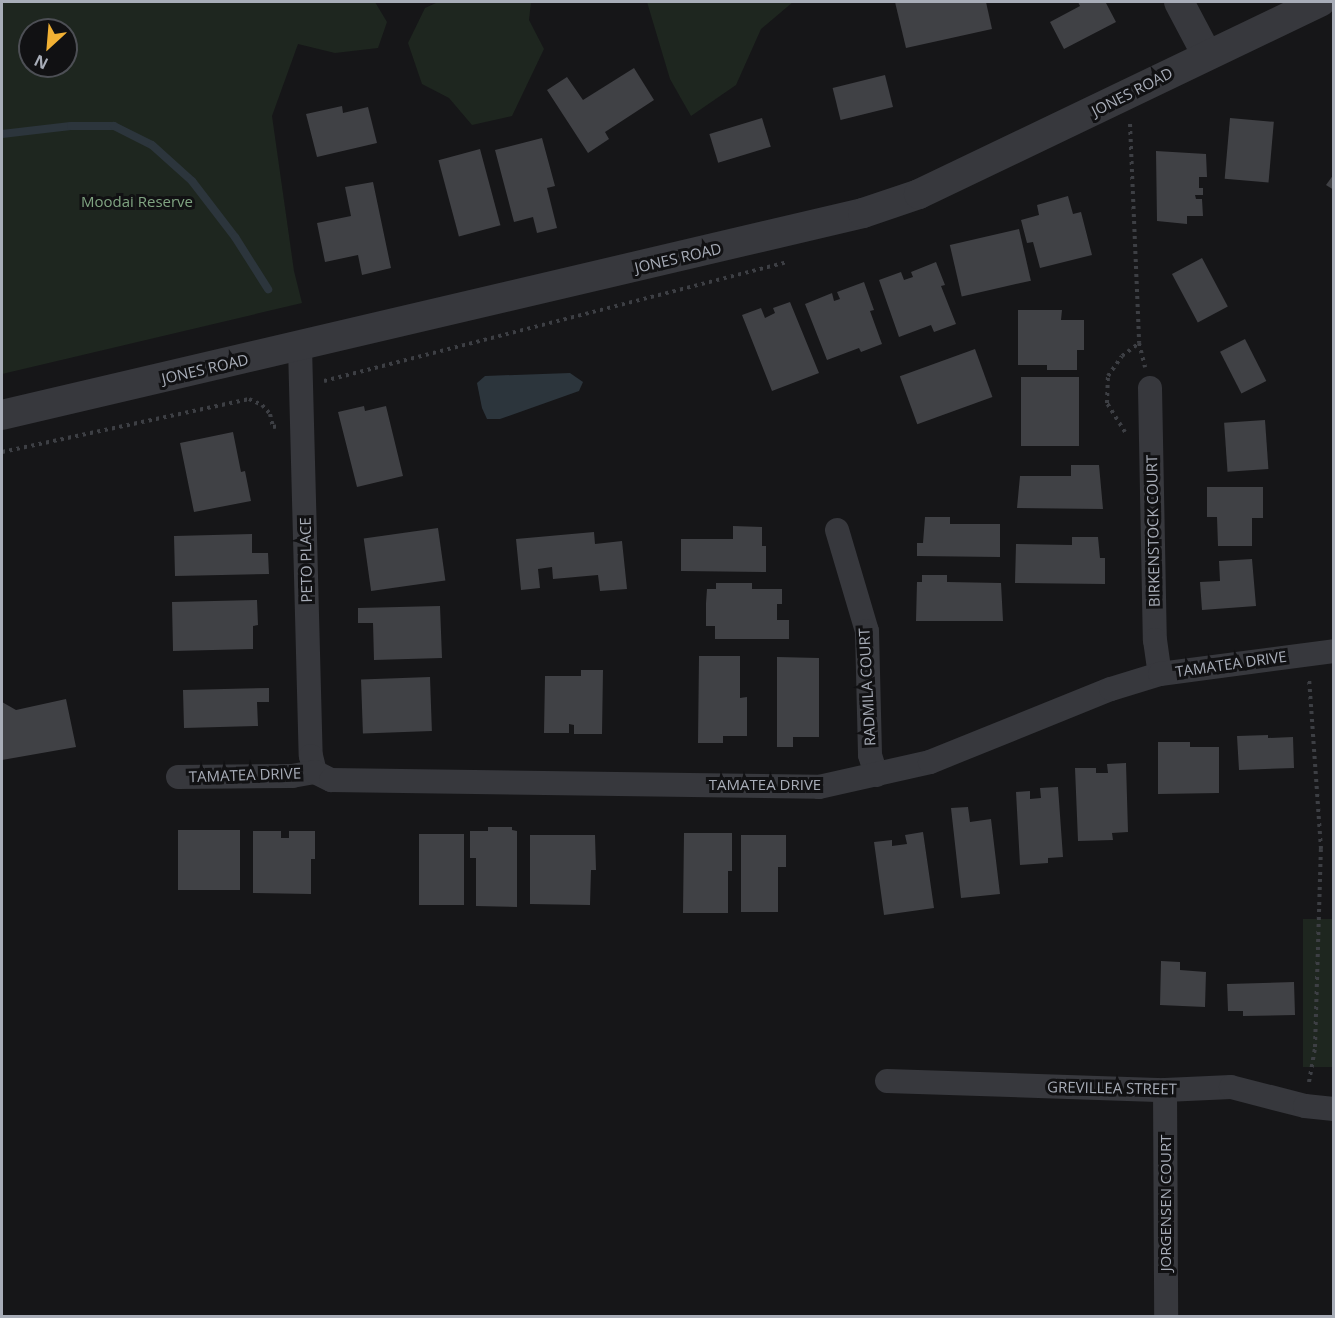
<!DOCTYPE html>
<style>
body{margin:0}
#map{position:relative;width:1335px;height:1318px;overflow:hidden;background:#161618;font-family:"Open Sans",sans-serif}
div>[style]{position:absolute}
.green>*{inset:0;background:#1e261f;transform-origin:0 0}
.water>*{inset:0;background:#2c353c}
.stream>*{height:8px;margin:-4px;padding:0 4px;transform-origin:4px;border-radius:4px;background:#2c353c}
.building>*{inset:0;background:#404145;transform-origin:0 0}
.path>*{height:4px;margin-top:-2px;transform-origin:0;background:repeating-linear-gradient(90deg,#3d3f44 0 3px,transparent 0 7.5px)}
.minor>*{height:24px;margin:-12px;padding:0 12px;transform-origin:12px;border-radius:12px;background:#37383d}
.tertiary>*{height:30px;margin:-15px;padding:0 15px;transform-origin:15px;border-radius:15px;background:#37383d}
span{translate:-50% -50%;white-space:nowrap;text-align:center;line-height:1.15;-webkit-text-stroke:6px #111113;paint-order:stroke}
.street-label{font-size:15px;color:#a8adb8}
.park-label{font-size:15px;color:#7fa381}
.frame{position:absolute;inset:0;border:3px solid #a8adb8;pointer-events:none}
.north{position:absolute;left:18px;top:18px;width:60px;height:60px;box-sizing:border-box;background:#111113;border:2px solid #4d4f55;border-radius:50%;rotate:206deg;font-size:16px;font-weight:700;line-height:24px;text-align:center;color:#a8adb8}
.north::after{content:'';display:block;margin:auto;width:21px;height:27px;background:#f2b134;clip-path:polygon(50% 0,100% 100%,50% 72%,0 100%)}
</style>
<div id="map">
<div class="green">
<i style="clip-path:polygon(evenodd,2px 2px,375px 2px,387px 22px,378px 48px,335px 53px,298px 44px,272px 116px,294px 271px,302px 303px,2px 374px,2px 2px,30px 30px,66px 30px,66px 66px,30px 66px,30px 30px)"></i>
<i style="clip-path:polygon(438px 2px,531px 2px,529px 20px,544px 49px,512px 116px,472px 125px,449px 98px,422px 84px,408px 43px,425px 8px)"></i>
<i style="clip-path:polygon(647px 2px,793px 2px,761px 29px,736px 85px,691px 116px,670px 79px)"></i>
<i style="left:1303px;top:919px;width:30px;height:148px"></i>
</div>
<div class="water">
<i style="clip-path:polygon(570px 373px,583px 382px,579px 391px,500px 419px,487px 419px,482px 408px,477px 383px,485px 376px)"></i>
</div>
<div class="stream">
<i style="left:2px;top:134px;width:69px;rotate:-6.6deg"></i>
<i style="left:71px;top:126px;width:43px"></i>
<i style="left:114px;top:126px;width:42px;rotate:26.6deg"></i>
<i style="left:152px;top:145px;width:54px;rotate:42deg"></i>
<i style="left:192px;top:181px;width:71px;rotate:52.5deg"></i>
<i style="left:235px;top:237px;width:62px;rotate:57.6deg"></i>
</div>
<div class="building">
<i style="clip-path:polygon(895px 2px,986px 2px,992px 29px,906px 48px)"></i>
<i style="clip-path:polygon(1078px 2px,1110px 2px,1106px 3px,1116px 22px,1064px 49px,1050px 22px,1080px 6px)"></i>
<i style="clip-path:polygon(634px 68px,654px 100px,605px 132px,609px 139px,588px 153px,547px 90px,567px 77px,583px 100px)"></i>
<i style="left:885px;top:75px;width:33px;height:54px;rotate:76deg"></i>
<i style="clip-path:polygon(342px 106px,343px 113px,368px 107px,377px 143px,317px 157px,306px 114px)"></i>
<i style="left:762px;top:118px;width:30px;height:55px;rotate:73deg"></i>
<i style="left:1230px;top:118px;width:44px;height:61px;rotate:5deg"></i>
<i style="clip-path:polygon(542px 138px,555px 186px,547px 188px,557px 228px,537px 233px,533px 217px,514px 222px,495px 150px)"></i>
<i style="left:480px;top:149px;width:79px;height:43px;rotate:75deg"></i>
<i style="clip-path:polygon(1156px 151px,1206px 154px,1207px 177px,1199px 177px,1199px 188px,1203px 188px,1203px 195px,1195px 195px,1196px 199px,1202px 199px,1203px 216px,1187px 216px,1187px 224px,1157px 221px)"></i>
<i style="clip-path:polygon(1334px 174px,1334px 190px,1326px 185px)"></i>
<i style="clip-path:polygon(373px 182px,391px 268px,362px 275px,358px 255px,325px 262px,317px 223px,351px 216px,345px 187px)"></i>
<i style="clip-path:polygon(1068px 196px,1073px 214px,1081px 212px,1092px 255px,1040px 268px,1033px 242px,1027px 243px,1021px 220px,1039px 215px,1037px 205px)"></i>
<i style="left:1019px;top:229px;width:53px;height:71px;rotate:77deg"></i>
<i style="left:1202px;top:258px;width:55px;height:34px;rotate:62deg"></i>
<i style="clip-path:polygon(936px 262px,945px 285px,941px 286px,956px 324px,934px 332px,931px 325px,899px 337px,879px 280px,901px 272px,904px 280px,913px 277px,911px 272px)"></i>
<i style="clip-path:polygon(864px 282px,874px 310px,870px 311px,882px 344px,861px 352px,859px 348px,827px 360px,805px 304px,832px 293px,834px 301px,840px 299px,837px 292px)"></i>
<i style="clip-path:polygon(790px 302px,819px 373px,772px 391px,742px 315px,761px 308px,765px 318px,775px 313px,773px 308px)"></i>
<i style="clip-path:polygon(1018px 310px,1062px 310px,1061px 320px,1084px 320px,1084px 350px,1077px 350px,1077px 370px,1047px 370px,1047px 365px,1018px 365px)"></i>
<i style="left:1245px;top:339px;width:47px;height:28px;rotate:63deg"></i>
<i style="left:975px;top:349px;width:51px;height:80px;rotate:70deg"></i>
<i style="left:1021px;top:377px;width:58px;height:69px"></i>
<i style="clip-path:polygon(364px 406px,365px 411px,386px 406px,403px 476px,357px 487px,338px 412px)"></i>
<i style="left:1265px;top:420px;width:49px;height:41px;rotate:86deg"></i>
<i style="clip-path:polygon(233px 432px,241px 472px,245px 471px,251px 501px,194px 512px,180px 443px)"></i>
<i style="clip-path:polygon(1071px 465px,1099px 465px,1103px 509px,1017px 508px,1020px 476px,1071px 476px)"></i>
<i style="clip-path:polygon(1207px 487px,1263px 487px,1263px 518px,1252px 518px,1252px 546px,1218px 546px,1217px 517px,1207px 517px)"></i>
<i style="clip-path:polygon(925px 517px,950px 517px,950px 524px,1000px 524px,1000px 557px,917px 556px,917px 543px,923px 543px)"></i>
<i style="clip-path:polygon(733px 526px,762px 527px,762px 546px,766px 546px,766px 572px,681px 571px,681px 539px,733px 539px)"></i>
<i style="left:438px;top:528px;width:53px;height:75px;rotate:82deg"></i>
<i style="clip-path:polygon(594px 532px,595px 544px,622px 541px,627px 589px,600px 591px,598px 575px,553px 579px,552px 567px,538px 569px,540px 588px,521px 590px,516px 539px)"></i>
<i style="clip-path:polygon(252px 534px,252px 553px,268px 553px,269px 574px,175px 576px,174px 536px)"></i>
<i style="clip-path:polygon(1072px 537px,1098px 537px,1100px 558px,1105px 558px,1105px 584px,1015px 583px,1016px 544px,1072px 545px)"></i>
<i style="clip-path:polygon(1252px 559px,1256px 606px,1202px 610px,1200px 582px,1220px 581px,1219px 561px)"></i>
<i style="clip-path:polygon(922px 575px,947px 575px,947px 582px,1001px 583px,1003px 621px,916px 621px,917px 582px,922px 582px)"></i>
<i style="clip-path:polygon(716px 583px,752px 583px,752px 589px,782px 589px,782px 604px,777px 604px,777px 620px,789px 620px,789px 639px,715px 639px,715px 626px,706px 626px,706px 603px,707px 589px,716px 589px)"></i>
<i style="clip-path:polygon(257px 600px,258px 625px,253px 626px,253px 649px,173px 651px,172px 602px)"></i>
<i style="clip-path:polygon(440px 606px,442px 658px,374px 660px,373px 623px,358px 623px,358px 608px)"></i>
<i style="clip-path:polygon(699px 656px,740px 656px,740px 698px,747px 697px,747px 736px,723px 736px,723px 743px,698px 743px)"></i>
<i style="clip-path:polygon(777px 657px,819px 658px,819px 737px,793px 737px,793px 747px,777px 747px)"></i>
<i style="clip-path:polygon(581px 670px,603px 670px,602px 734px,574px 734px,574px 725px,569px 724px,569px 733px,544px 733px,545px 676px,581px 676px)"></i>
<i style="left:430px;top:677px;width:54px;height:69px;rotate:88deg"></i>
<i style="clip-path:polygon(269px 688px,269px 702px,257px 702px,258px 726px,184px 728px,183px 690px)"></i>
<i style="clip-path:polygon(66px 699px,76px 747px,2px 760px,2px 702px,16px 710px)"></i>
<i style="clip-path:polygon(1268px 735px,1268px 738px,1293px 737px,1294px 768px,1239px 770px,1237px 736px)"></i>
<i style="clip-path:polygon(1158px 742px,1190px 742px,1190px 747px,1219px 747px,1219px 793px,1158px 794px)"></i>
<i style="clip-path:polygon(1126px 763px,1128px 832px,1112px 833px,1113px 840px,1078px 841px,1075px 768px,1096px 768px,1096px 773px,1108px 773px,1107px 764px)"></i>
<i style="clip-path:polygon(1058px 787px,1063px 857px,1048px 858px,1048px 863px,1020px 865px,1016px 792px,1030px 791px,1030px 799px,1041px 798px,1040px 788px)"></i>
<i style="clip-path:polygon(968px 807px,970px 822px,991px 819px,1000px 894px,961px 898px,951px 808px)"></i>
<i style="clip-path:polygon(488px 827px,512px 827px,512px 830px,517px 831px,517px 907px,476px 906px,476px 858px,470px 858px,470px 831px,488px 831px)"></i>
<i style="left:178px;top:830px;width:62px;height:60px"></i>
<i style="clip-path:polygon(253px 831px,281px 831px,281px 838px,289px 838px,289px 831px,315px 831px,315px 859px,311px 859px,311px 894px,253px 893px)"></i>
<i style="clip-path:polygon(923px 832px,934px 908px,884px 915px,874px 842px,892px 840px,892px 846px,907px 844px,905px 835px)"></i>
<i style="clip-path:polygon(684px 833px,732px 833px,732px 871px,728px 871px,728px 913px,683px 913px)"></i>
<i style="left:419px;top:834px;width:45px;height:71px"></i>
<i style="clip-path:polygon(530px 835px,595px 835px,596px 870px,591px 870px,590px 905px,530px 904px)"></i>
<i style="clip-path:polygon(741px 835px,786px 835px,786px 867px,778px 867px,778px 912px,741px 912px)"></i>
<i style="clip-path:polygon(1161px 961px,1180px 962px,1180px 970px,1206px 972px,1205px 1007px,1160px 1005px)"></i>
<i style="clip-path:polygon(1294px 982px,1295px 1015px,1243px 1016px,1243px 1011px,1228px 1011px,1227px 984px)"></i>
</div>
<div class="path">
<i style="left:1130px;top:124px;width:219px;rotate:87.6deg"></i>
<i style="left:1139px;top:343px;width:25px;rotate:76deg"></i>
<i style="left:324px;top:381px;width:479px;rotate:-14.4deg"></i>
<i style="left:1125px;top:432px;width:34px;rotate:-122deg"></i>
<i style="left:1107px;top:403px;width:27px;rotate:-88deg"></i>
<i style="left:1108px;top:376px;width:24px;rotate:-55deg"></i>
<i style="left:1122px;top:356px;width:21px;rotate:-37deg"></i>
<i style="left:2px;top:452px;width:253px;rotate:-12.1deg"></i>
<i style="left:249px;top:399px;width:14px;rotate:25deg"></i>
<i style="left:262px;top:405px;width:12px;rotate:48deg"></i>
<i style="left:270px;top:414px;width:13px;rotate:77deg"></i>
<i style="left:273px;top:427px;width:6px;rotate:-9deg"></i>
<i style="left:1309px;top:1082px;width:36px;rotate:-80deg"></i>
<i style="left:1315px;top:1047px;width:198px;rotate:-88.3deg"></i>
<i style="left:1321px;top:849px;width:170px;rotate:-94deg"></i>
</div>
<div class="minor">
<i style="left:300px;top:347px;width:409px;rotate:88.5deg"></i>
<i style="left:311px;top:756px;width:16px;rotate:76deg"></i>
<i style="left:1150px;top:388px;width:252px;rotate:88.9deg"></i>
<i style="left:1155px;top:640px;width:34px;rotate:82deg"></i>
<i style="left:837px;top:530px;width:105px;rotate:73.5deg"></i>
<i style="left:867px;top:631px;width:124px;rotate:88.6deg"></i>
<i style="left:870px;top:755px;width:21px;rotate:73deg"></i>
<i style="left:178px;top:777px;width:114px;rotate:-0.5deg"></i>
<i style="left:292px;top:776px;width:23px;rotate:-10deg"></i>
<i style="left:315px;top:772px;width:18px;rotate:27deg"></i>
<i style="left:331px;top:780px;width:488px;rotate:0.8deg"></i>
<i style="left:819px;top:787px;width:114px;rotate:-12.7deg"></i>
<i style="left:930px;top:762px;width:195px;rotate:-22deg"></i>
<i style="left:1111px;top:689px;width:51px;rotate:-17deg"></i>
<i style="left:1160px;top:674px;width:176px;rotate:-7.5deg"></i>
<i style="left:887px;top:1081px;width:278px;rotate:1.9deg"></i>
<i style="left:1165px;top:1090px;width:66px;rotate:-2.6deg"></i>
<i style="left:1231px;top:1087px;width:76px;rotate:14.4deg"></i>
<i style="left:1305px;top:1106px;width:29px;rotate:6deg"></i>
<i style="left:1165px;top:1090px;width:226px;rotate:89.7deg"></i>
</div>
<div class="tertiary">
<i style="left:1179px;top:2px;width:60px;rotate:62.2deg"></i>
<i style="left:2px;top:415px;width:884px;rotate:-13.2deg"></i>
<i style="left:863px;top:213px;width:59px;rotate:-18.7deg"></i>
<i style="left:919px;top:194px;width:445px;rotate:-25.6deg"></i>
</div>
<div class="street-label">
<span style="left:1132px;top:92px;rotate:-27deg">JONES ROAD</span>
<span style="left:678px;top:258px;rotate:-13deg">JONES ROAD</span>
<span style="left:205px;top:369px;rotate:-13deg">JONES ROAD</span>
<span style="left:1153px;top:531px;rotate:-91deg">BIRKENSTOCK COURT</span>
<span style="left:306px;top:560px;rotate:-91deg">PETO PLACE</span>
<span style="left:1231px;top:664px;rotate:-8deg">TAMATEA DRIVE</span>
<span style="left:867px;top:687px;rotate:-93deg">RADMILA COURT</span>
<span style="left:245px;top:775px;rotate:-2deg">TAMATEA DRIVE</span>
<span style="left:765px;top:785px">TAMATEA DRIVE</span>
<span style="left:1112px;top:1088px;rotate:1deg">GREVILLEA STREET</span>
<span style="left:1166px;top:1203px;rotate:-90deg">JORGENSEN COURT</span>
</div>
<div class="park-label">
<span style="left:137px;top:202px">Moodai Reserve</span>
</div>
<div class="frame"></div>
<div class="north">N</div>
</div>
